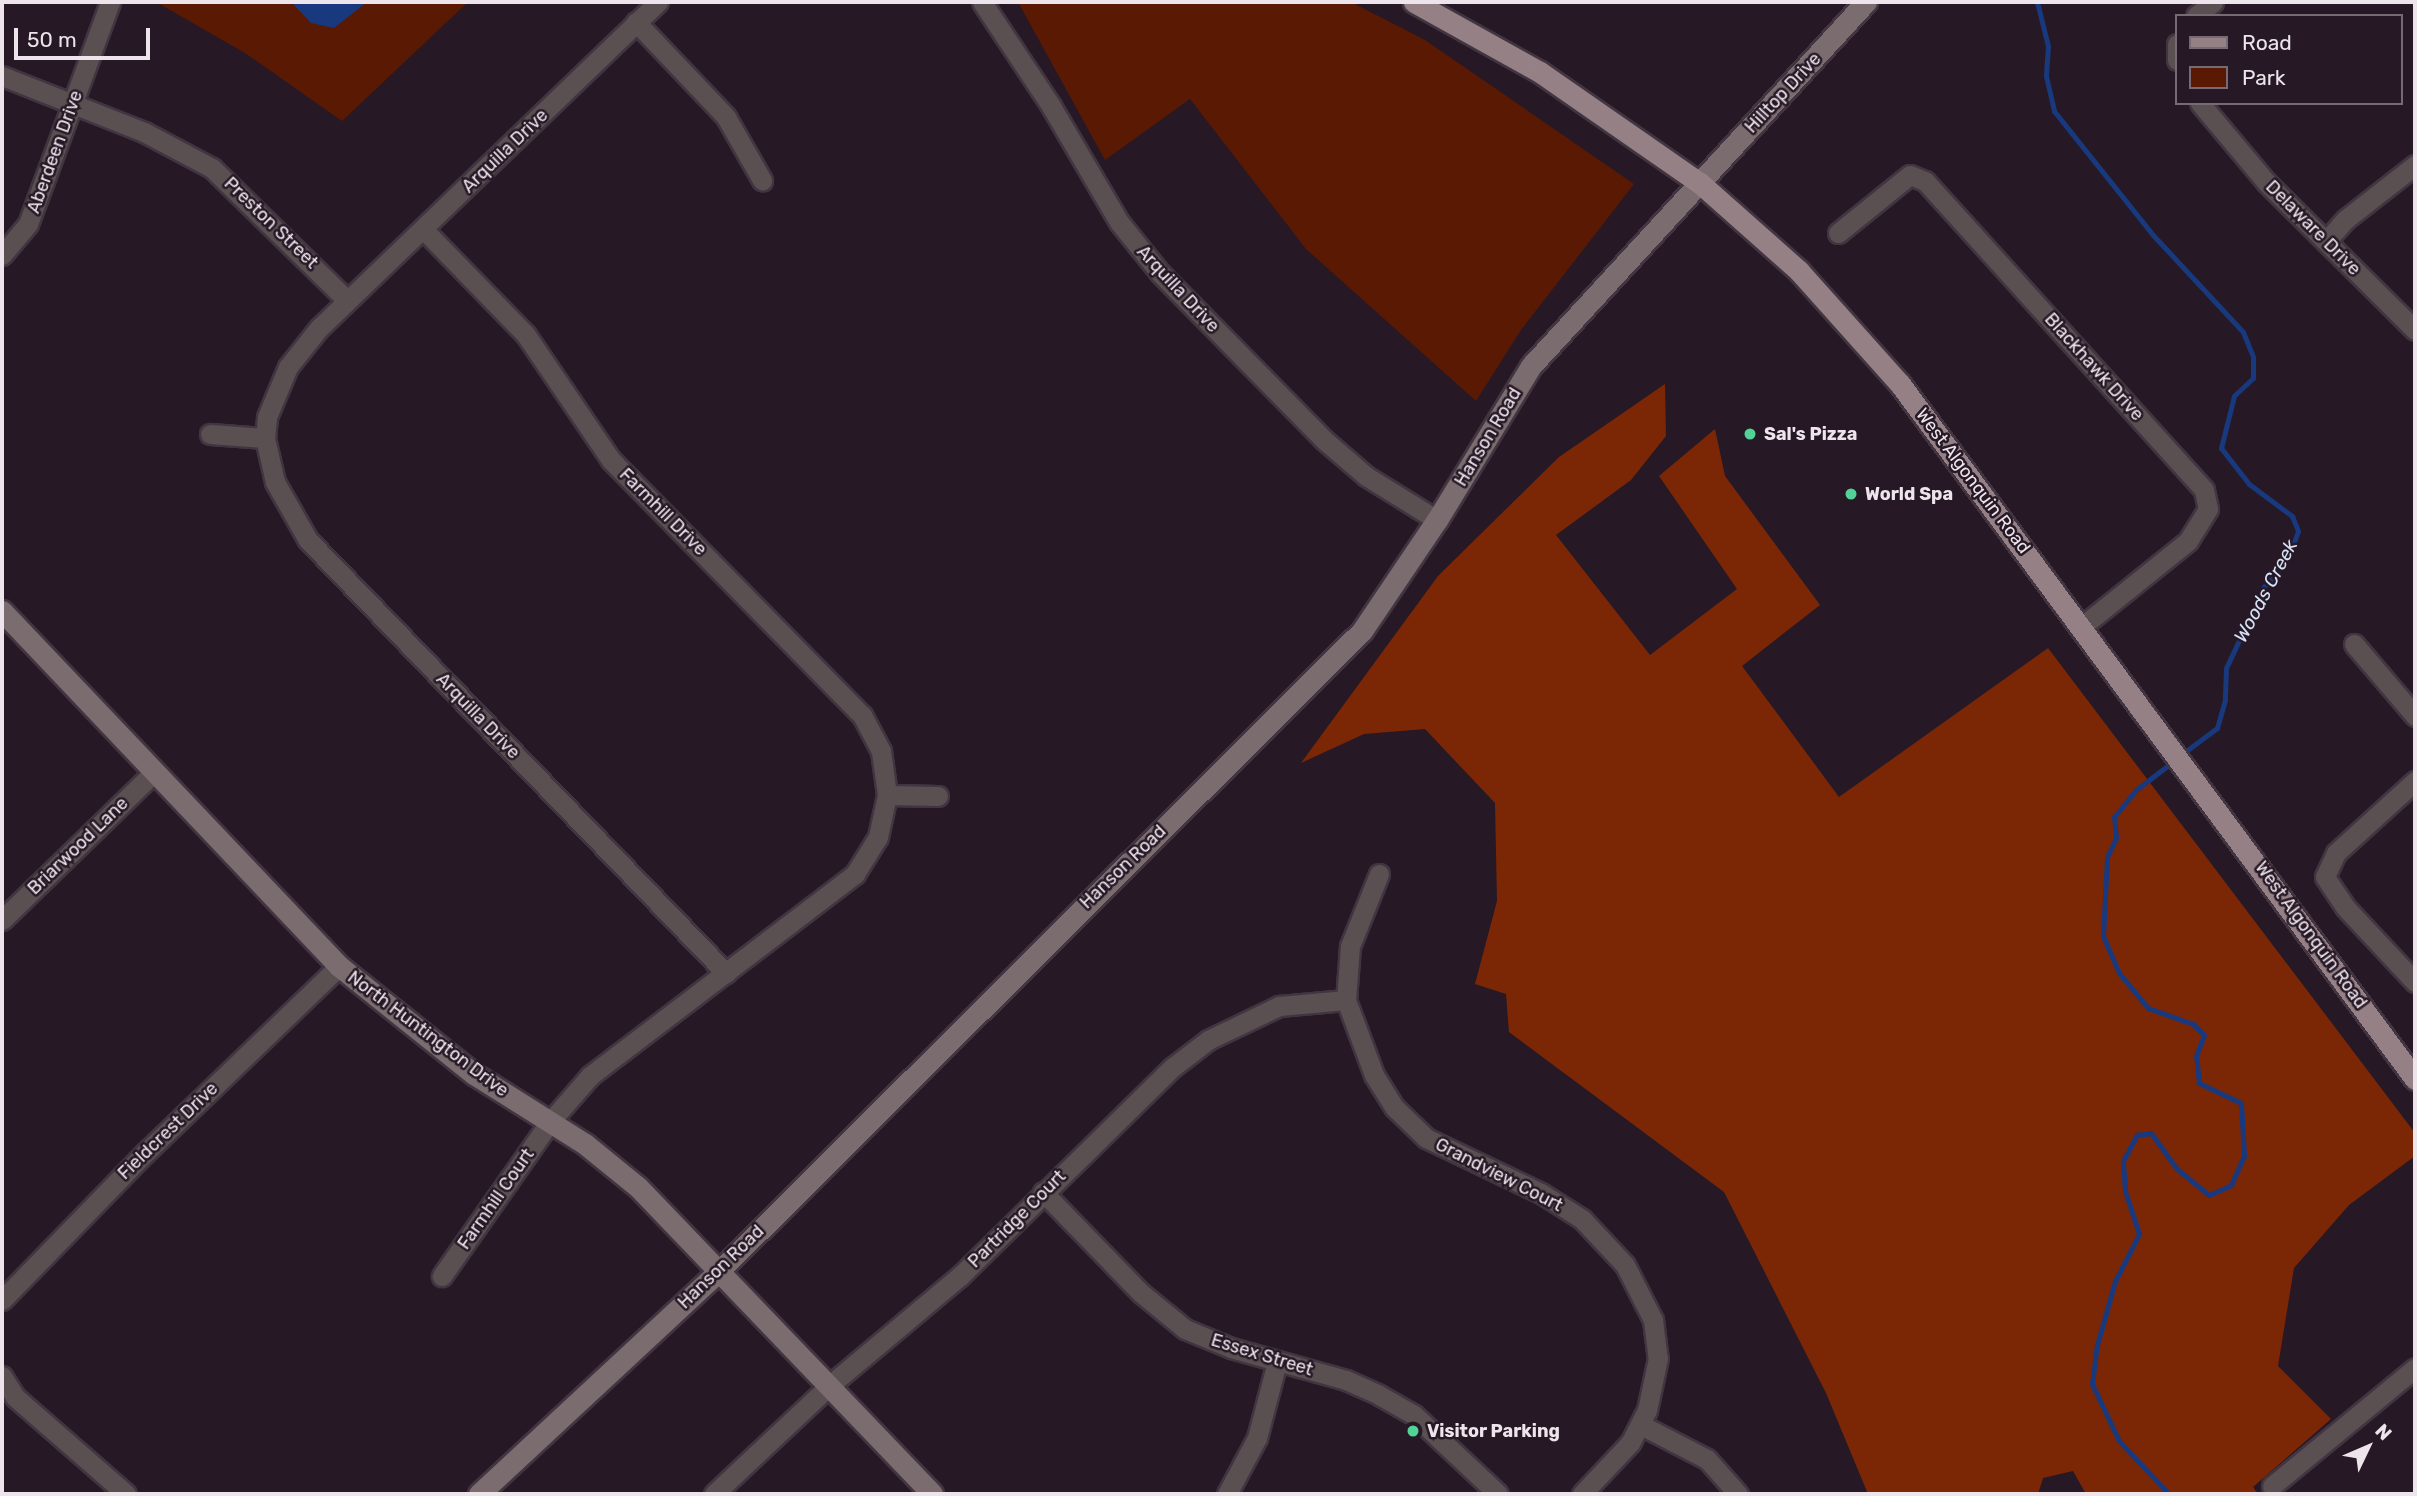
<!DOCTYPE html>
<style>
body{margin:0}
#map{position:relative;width:2417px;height:1496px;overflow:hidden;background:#261925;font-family:Rubik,sans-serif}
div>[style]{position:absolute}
.green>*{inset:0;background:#591902}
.forest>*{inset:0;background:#7b2706}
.water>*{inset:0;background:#18397e}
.stream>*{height:5px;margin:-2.5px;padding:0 2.5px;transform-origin:2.5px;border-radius:2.5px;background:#18397e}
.roads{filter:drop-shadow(2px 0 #423541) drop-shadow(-2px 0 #423541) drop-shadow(0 2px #423541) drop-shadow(0 -2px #423541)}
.street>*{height:19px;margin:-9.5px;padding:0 9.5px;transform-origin:9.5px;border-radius:9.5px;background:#5a5052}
.secondary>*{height:21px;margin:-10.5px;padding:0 10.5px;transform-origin:10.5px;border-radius:10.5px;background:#7b6c6f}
.primary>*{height:21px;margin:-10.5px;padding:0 10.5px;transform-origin:10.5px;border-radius:10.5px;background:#958185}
.dots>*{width:19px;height:19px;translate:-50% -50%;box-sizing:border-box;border:4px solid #261925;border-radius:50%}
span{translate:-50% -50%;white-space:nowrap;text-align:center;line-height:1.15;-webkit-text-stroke:5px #261925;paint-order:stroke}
.street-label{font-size:18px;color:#ede4ec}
.poi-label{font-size:18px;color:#ede4ec;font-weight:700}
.left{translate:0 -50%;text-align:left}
.water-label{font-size:19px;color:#d7e2f7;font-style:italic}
.frame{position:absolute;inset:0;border:4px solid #ede4ec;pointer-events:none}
.legend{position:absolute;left:2175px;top:14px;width:228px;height:91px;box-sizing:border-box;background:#261925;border:2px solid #766a75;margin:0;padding:9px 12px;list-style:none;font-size:21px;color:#ede4ec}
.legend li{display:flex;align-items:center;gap:14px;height:35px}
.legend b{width:35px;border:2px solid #766a75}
.north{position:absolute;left:2333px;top:1412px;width:70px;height:70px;-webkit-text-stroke:5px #261925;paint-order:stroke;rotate:46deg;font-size:19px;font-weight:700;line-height:28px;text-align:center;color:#ede4ec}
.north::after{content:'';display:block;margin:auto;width:24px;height:32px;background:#ede4ec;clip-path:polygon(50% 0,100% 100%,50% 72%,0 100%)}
.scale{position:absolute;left:14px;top:28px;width:136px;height:32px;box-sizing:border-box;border:4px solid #ede4ec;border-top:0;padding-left:9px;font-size:21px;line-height:24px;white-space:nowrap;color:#ede4ec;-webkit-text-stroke:5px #261925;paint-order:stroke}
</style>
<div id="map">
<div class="green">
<i style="clip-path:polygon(156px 2px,468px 2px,342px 121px,245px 53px)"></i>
<i style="clip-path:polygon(1018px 2px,1351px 2px,1425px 40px,1634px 184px,1521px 330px,1476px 401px,1306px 249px,1190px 99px,1105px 160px)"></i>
</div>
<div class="forest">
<i style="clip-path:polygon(1665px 384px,1666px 436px,1631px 480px,1556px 535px,1650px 655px,1737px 589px,1659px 476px,1715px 429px,1725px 476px,1820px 605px,1742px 666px,1839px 797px,2048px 648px,2415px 1133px,2415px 1156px,2349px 1205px,2294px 1268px,2278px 1366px,2331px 1419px,2253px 1487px,2258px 1494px,2086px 1494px,2073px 1471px,2043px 1478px,2038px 1494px,1868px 1494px,1826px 1393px,1724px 1192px,1509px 1032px,1506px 994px,1475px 984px,1497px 901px,1495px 803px,1425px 729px,1364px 734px,1301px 763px,1438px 576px,1559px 457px)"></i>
</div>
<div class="water">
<i style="clip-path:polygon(291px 2px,367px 2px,334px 28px,311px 23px)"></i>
</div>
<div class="stream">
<i style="left:2037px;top:2px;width:45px;rotate:76deg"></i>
<i style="left:2048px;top:46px;width:30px;rotate:94deg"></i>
<i style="left:2046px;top:76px;width:36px;rotate:77deg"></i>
<i style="left:2054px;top:111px;width:159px;rotate:51.4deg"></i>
<i style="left:2153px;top:235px;width:132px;rotate:47.1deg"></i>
<i style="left:2243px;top:332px;width:27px;rotate:68deg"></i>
<i style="left:2253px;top:357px;width:21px;rotate:90deg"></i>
<i style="left:2253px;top:378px;width:26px;rotate:137deg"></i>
<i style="left:2234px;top:396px;width:54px;rotate:104deg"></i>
<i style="left:2221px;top:448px;width:46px;rotate:52.1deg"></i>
<i style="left:2249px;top:484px;width:54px;rotate:36.7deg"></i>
<i style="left:2292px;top:516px;width:16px;rotate:68deg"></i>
<i style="left:2298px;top:531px;width:30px;rotate:110deg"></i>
<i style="left:2288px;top:559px;width:37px;rotate:131deg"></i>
<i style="left:2264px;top:587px;width:89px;rotate:115.1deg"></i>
<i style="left:2226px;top:668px;width:32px;rotate:92deg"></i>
<i style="left:2225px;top:700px;width:29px;rotate:106deg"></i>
<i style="left:2217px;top:728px;width:44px;rotate:143.4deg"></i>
<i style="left:2169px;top:1494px;width:73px;rotate:-133.3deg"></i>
<i style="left:2119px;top:1441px;width:63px;rotate:-115.3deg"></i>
<i style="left:2092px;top:1384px;width:39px;rotate:-83deg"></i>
<i style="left:2097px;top:1345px;width:66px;rotate:-74.3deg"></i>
<i style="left:2115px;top:1281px;width:53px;rotate:-62.9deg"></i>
<i style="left:2139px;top:1234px;width:45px;rotate:-108deg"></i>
<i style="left:2125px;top:1191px;width:30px;rotate:-94deg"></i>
<i style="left:2123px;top:1161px;width:30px;rotate:-62deg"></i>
<i style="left:2137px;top:1135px;width:14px;rotate:-8deg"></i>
<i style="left:2151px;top:1133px;width:44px;rotate:54.2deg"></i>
<i style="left:2177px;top:1169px;width:41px;rotate:39.1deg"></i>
<i style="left:2209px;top:1195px;width:24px;rotate:-24deg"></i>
<i style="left:2231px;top:1185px;width:32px;rotate:-66deg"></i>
<i style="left:2244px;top:1156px;width:53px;rotate:-93.2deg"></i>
<i style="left:2241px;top:1103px;width:47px;rotate:-154.5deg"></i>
<i style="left:2199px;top:1083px;width:27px;rotate:-96deg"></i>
<i style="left:2196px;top:1056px;width:22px;rotate:-69deg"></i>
<i style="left:2204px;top:1035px;width:16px;rotate:-135deg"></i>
<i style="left:2193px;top:1024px;width:48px;rotate:-160.4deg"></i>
<i style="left:2148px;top:1008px;width:45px;rotate:-129.6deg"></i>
<i style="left:2119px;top:973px;width:40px;rotate:-113.4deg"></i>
<i style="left:2103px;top:936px;width:79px;rotate:-87.1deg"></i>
<i style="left:2107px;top:857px;width:21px;rotate:-65deg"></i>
<i style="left:2116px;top:838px;width:21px;rotate:-95deg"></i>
<i style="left:2114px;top:817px;width:36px;rotate:-51deg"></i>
<i style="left:2137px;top:789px;width:48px;rotate:-37.3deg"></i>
</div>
<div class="roads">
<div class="street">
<i style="left:658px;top:2px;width:470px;rotate:136.1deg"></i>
<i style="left:319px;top:328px;width:50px;rotate:128.5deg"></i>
<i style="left:288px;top:367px;width:54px;rotate:112.8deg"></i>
<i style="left:267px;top:417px;width:21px;rotate:95deg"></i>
<i style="left:265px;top:438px;width:45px;rotate:77.2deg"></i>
<i style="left:275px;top:482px;width:67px;rotate:60.4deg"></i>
<i style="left:308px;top:540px;width:602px;rotate:46.01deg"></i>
<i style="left:982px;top:2px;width:125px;rotate:56.4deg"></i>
<i style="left:1051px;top:106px;width:134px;rotate:59.6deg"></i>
<i style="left:1119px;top:222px;width:65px;rotate:51.2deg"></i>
<i style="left:1160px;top:273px;width:233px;rotate:45.5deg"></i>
<i style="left:1323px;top:439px;width:57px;rotate:40.7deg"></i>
<i style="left:1366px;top:476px;width:84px;rotate:31.8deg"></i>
<i style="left:2196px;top:16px;width:22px;rotate:-39deg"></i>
<i style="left:636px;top:22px;width:131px;rotate:46.5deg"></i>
<i style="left:726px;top:117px;width:73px;rotate:60.3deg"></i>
<i style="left:2177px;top:44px;width:16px;rotate:90deg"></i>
<i style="left:2px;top:76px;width:153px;rotate:21.5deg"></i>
<i style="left:144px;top:132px;width:77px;rotate:27.9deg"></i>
<i style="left:212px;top:168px;width:189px;rotate:44.4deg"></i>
<i style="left:2200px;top:103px;width:103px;rotate:50.1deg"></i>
<i style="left:2266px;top:182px;width:210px;rotate:44.8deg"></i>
<i style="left:424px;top:230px;width:146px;rotate:45.8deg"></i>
<i style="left:526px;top:335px;width:151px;rotate:55.8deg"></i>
<i style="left:611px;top:460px;width:358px;rotate:45.5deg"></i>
<i style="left:862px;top:715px;width:41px;rotate:62.2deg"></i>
<i style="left:881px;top:751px;width:44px;rotate:82.2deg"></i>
<i style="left:887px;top:795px;width:43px;rotate:102.1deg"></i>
<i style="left:878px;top:837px;width:44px;rotate:121.9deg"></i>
<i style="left:855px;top:874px;width:333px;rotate:142.7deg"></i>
<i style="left:590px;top:1076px;width:62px;rotate:131.1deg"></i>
<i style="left:549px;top:1123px;width:187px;rotate:125deg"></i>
<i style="left:1838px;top:233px;width:92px;rotate:-38.9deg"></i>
<i style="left:1910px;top:175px;width:16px;rotate:22deg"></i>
<i style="left:1925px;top:181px;width:416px;rotate:47.9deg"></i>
<i style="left:2204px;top:490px;width:19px;rotate:78deg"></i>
<i style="left:2208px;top:509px;width:38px;rotate:122deg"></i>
<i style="left:2188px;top:541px;width:137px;rotate:141.2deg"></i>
<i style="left:2327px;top:240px;width:28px;rotate:-48deg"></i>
<i style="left:2346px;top:219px;width:88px;rotate:-38deg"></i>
<i style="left:2px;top:255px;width:40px;rotate:-50deg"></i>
<i style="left:28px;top:224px;width:237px;rotate:-69.7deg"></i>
<i style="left:210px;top:434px;width:55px;rotate:4.2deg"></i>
<i style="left:2354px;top:644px;width:94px;rotate:49.7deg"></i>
<i style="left:2415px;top:781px;width:107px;rotate:137.7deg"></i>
<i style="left:2336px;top:853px;width:26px;rotate:115deg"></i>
<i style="left:2325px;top:877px;width:36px;rotate:56deg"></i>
<i style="left:2345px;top:907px;width:103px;rotate:47deg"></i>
<i style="left:887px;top:795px;width:51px;rotate:1.1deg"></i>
<i style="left:1379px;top:874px;width:78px;rotate:111.9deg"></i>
<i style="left:1350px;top:946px;width:54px;rotate:94.2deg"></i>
<i style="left:1346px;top:1000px;width:80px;rotate:69.5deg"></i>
<i style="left:1374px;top:1075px;width:39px;rotate:58deg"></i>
<i style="left:1395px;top:1108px;width:43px;rotate:44.1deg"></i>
<i style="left:1426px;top:1138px;width:127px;rotate:25.6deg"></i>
<i style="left:1541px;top:1193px;width:49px;rotate:32.4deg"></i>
<i style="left:1582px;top:1219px;width:63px;rotate:46.9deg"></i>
<i style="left:1625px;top:1265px;width:62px;rotate:63deg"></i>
<i style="left:1653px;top:1320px;width:38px;rotate:83deg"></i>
<i style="left:1658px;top:1358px;width:53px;rotate:101.9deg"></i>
<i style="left:1647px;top:1410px;width:37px;rotate:117deg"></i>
<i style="left:1630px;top:1443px;width:70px;rotate:133.3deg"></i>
<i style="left:2px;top:920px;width:212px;rotate:-44.2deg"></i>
<i style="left:1043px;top:1192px;width:141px;rotate:45.9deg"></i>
<i style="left:1141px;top:1293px;width:57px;rotate:39.3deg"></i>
<i style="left:1185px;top:1329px;width:50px;rotate:22.4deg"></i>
<i style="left:1231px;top:1348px;width:119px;rotate:15.5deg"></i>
<i style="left:1346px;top:1380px;width:36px;rotate:24deg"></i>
<i style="left:1379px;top:1395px;width:40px;rotate:29.7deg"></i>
<i style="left:1414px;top:1415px;width:115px;rotate:43.2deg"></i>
<i style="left:2px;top:1300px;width:205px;rotate:-45.8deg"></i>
<i style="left:145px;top:1153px;width:269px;rotate:-43.9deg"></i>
<i style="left:2px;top:1376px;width:25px;rotate:58deg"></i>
<i style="left:15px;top:1397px;width:147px;rotate:41.1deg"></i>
<i style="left:1641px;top:1425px;width:74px;rotate:27.3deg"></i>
<i style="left:1707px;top:1459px;width:47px;rotate:48.5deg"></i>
<i style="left:2272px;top:1486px;width:185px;rotate:-39.5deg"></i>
<i style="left:714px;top:1494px;width:159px;rotate:-43.2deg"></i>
<i style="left:830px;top:1385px;width:170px;rotate:-40deg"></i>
<i style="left:960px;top:1276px;width:298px;rotate:-44.5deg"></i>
<i style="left:1173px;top:1067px;width:44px;rotate:-37.6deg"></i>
<i style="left:1208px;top:1040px;width:79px;rotate:-25.6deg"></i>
<i style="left:1279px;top:1006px;width:67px;rotate:-5.1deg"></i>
<i style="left:1227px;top:1494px;width:64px;rotate:-61.8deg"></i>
<i style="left:1257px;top:1438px;width:79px;rotate:-75.3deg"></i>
</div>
<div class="secondary">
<i style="left:2px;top:611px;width:489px;rotate:46.5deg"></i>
<i style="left:339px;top:966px;width:173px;rotate:38.7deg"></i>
<i style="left:474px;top:1074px;width:131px;rotate:32.2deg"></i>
<i style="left:585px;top:1144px;width:68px;rotate:39.1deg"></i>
<i style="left:638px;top:1187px;width:425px;rotate:46.2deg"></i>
<i style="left:479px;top:1494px;width:328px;rotate:-42.9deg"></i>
<i style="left:719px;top:1271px;width:907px;rotate:-44.87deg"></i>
<i style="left:1362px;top:631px;width:134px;rotate:-56deg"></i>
<i style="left:1437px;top:520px;width:180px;rotate:-58.6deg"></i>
<i style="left:1531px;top:366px;width:495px;rotate:-47.4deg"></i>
</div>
<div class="primary">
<i style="left:1414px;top:2px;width:144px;rotate:29.1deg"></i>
<i style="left:1540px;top:72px;width:195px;rotate:34.8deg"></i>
<i style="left:1700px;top:183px;width:132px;rotate:41.6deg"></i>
<i style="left:1799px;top:271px;width:152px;rotate:48.2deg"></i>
<i style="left:1900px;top:384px;width:865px;rotate:53.46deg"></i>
</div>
</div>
<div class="dots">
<i style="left:1750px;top:434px;background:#51d398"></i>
<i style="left:1851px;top:494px;background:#51d398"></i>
<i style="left:1413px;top:1431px;background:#51d398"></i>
</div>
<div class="street-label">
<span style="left:1783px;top:93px;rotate:-47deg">Hilltop Drive</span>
<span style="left:505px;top:151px;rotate:-44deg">Arquilla Drive</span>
<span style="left:55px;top:152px;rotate:-70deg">Aberdeen Drive</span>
<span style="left:271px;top:223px;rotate:44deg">Preston Street</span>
<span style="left:2313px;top:228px;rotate:45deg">Delaware Drive</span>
<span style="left:1178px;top:289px;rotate:47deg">Arquilla Drive</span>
<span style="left:2094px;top:367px;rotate:48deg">Blackhawk Drive</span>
<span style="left:1488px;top:437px;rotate:-59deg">Hanson Road</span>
<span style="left:1973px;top:481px;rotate:53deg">West Algonquin Road</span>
<span style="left:663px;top:512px;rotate:45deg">Farmhill Drive</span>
<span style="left:478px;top:716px;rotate:46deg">Arquilla Drive</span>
<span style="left:78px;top:846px;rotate:-44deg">Briarwood Lane</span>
<span style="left:1123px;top:867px;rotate:-44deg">Hanson Road</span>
<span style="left:2311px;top:935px;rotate:54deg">West Algonquin Road</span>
<span style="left:428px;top:1034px;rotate:37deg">North Huntington Drive</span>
<span style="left:168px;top:1131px;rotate:-44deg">Fieldcrest Drive</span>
<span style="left:1499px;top:1175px;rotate:27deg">Grandview Court</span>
<span style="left:496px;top:1199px;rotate:-55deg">Farmhill Court</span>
<span style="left:1017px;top:1219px;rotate:-45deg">Partridge Court</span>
<span style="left:721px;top:1267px;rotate:-44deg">Hanson Road</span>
<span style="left:1262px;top:1355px;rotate:17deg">Essex Street</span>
</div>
<div class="poi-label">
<span class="left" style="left:1764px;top:434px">Sal's Pizza</span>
<span class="left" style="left:1865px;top:494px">World Spa</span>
<span class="left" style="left:1427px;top:1431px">Visitor Parking</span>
</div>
<div class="water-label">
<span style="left:2266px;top:591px;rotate:-62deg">Woods Creek</span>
</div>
<div class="frame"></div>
<ul class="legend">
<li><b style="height:9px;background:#958185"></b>Road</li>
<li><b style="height:19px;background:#591902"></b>Park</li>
</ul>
<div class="north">N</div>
<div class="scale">50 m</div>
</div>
